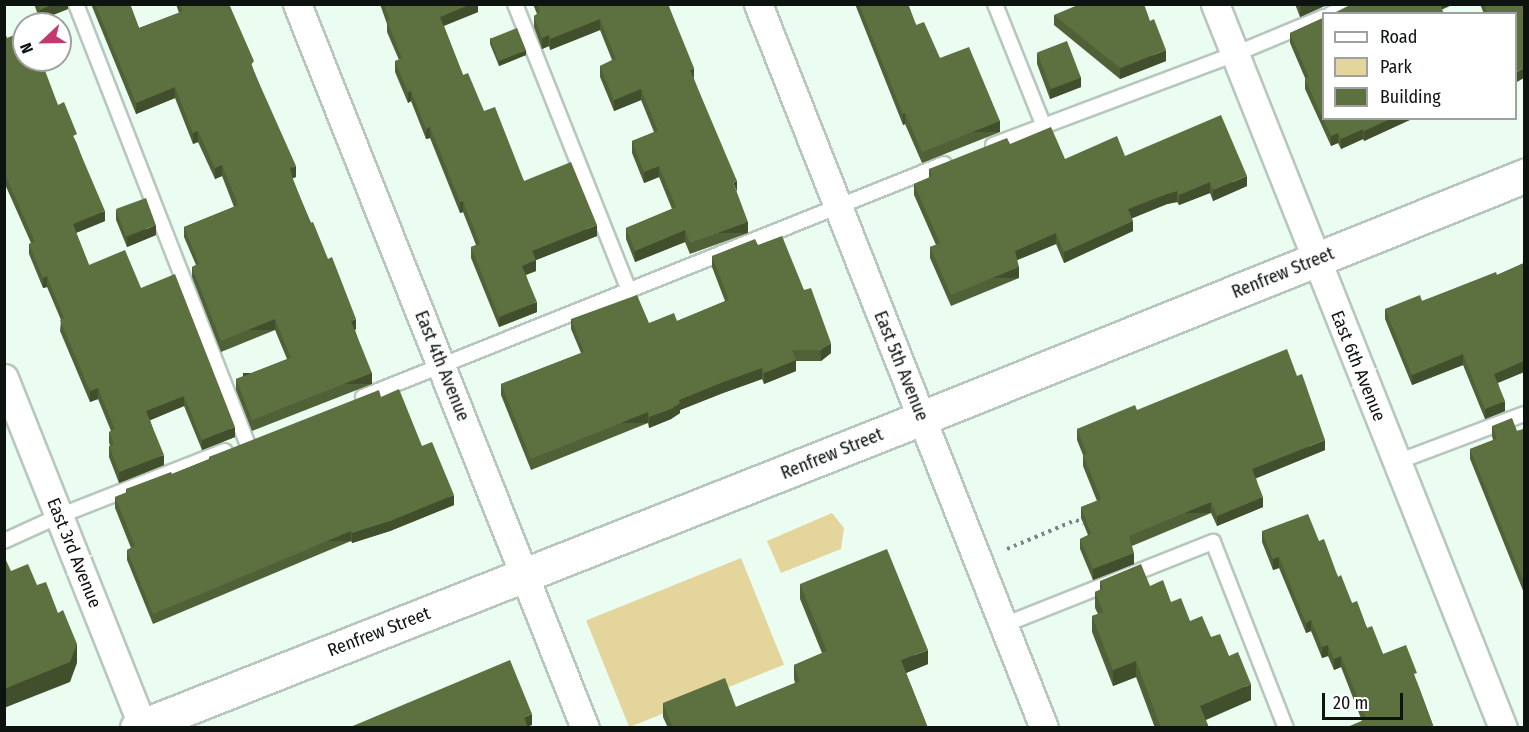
<!DOCTYPE html>
<style>
body{margin:0}
#map{position:relative;width:1529px;height:732px;overflow:hidden;background:#ebfcf1;font-family:"Fira Sans Condensed",sans-serif}
div>[style]{position:absolute}
.green>*{inset:0;background:#e4d59d;transform-origin:0 0}
.path>*{height:4px;margin-top:-2px;transform-origin:0;background:repeating-linear-gradient(90deg,#79857d 0 3px,transparent 0 7.5px)}
.roads{filter:drop-shadow(2px 0 #b7c7bd) drop-shadow(-2px 0 #b7c7bd) drop-shadow(0 2px #b7c7bd) drop-shadow(0 -2px #b7c7bd)}
.service>*{height:14px;margin:-7px;padding:0 7px;transform-origin:7px;border-radius:7px;background:#fff}
.minor>*{height:27px;margin:-13.5px;padding:0 13.5px;transform-origin:13.5px;border-radius:13.5px;background:#fff}
.tertiary>*{height:33px;margin:-16.5px;padding:0 16.5px;transform-origin:16.5px;border-radius:16.5px;background:#fff}
.wall>*{inset:0;background:#506137}
.shaded-wall>*{inset:0;background:#414f2d;transform-origin:0 0}
.building>*{inset:0;background:#5d7140;transform-origin:0 0}
span{translate:-50% -50%;white-space:nowrap;text-align:center;line-height:1.15;-webkit-text-stroke:6px #fff;paint-order:stroke}
.street-label{font-size:18px;color:#0d130f}
.frame{position:absolute;inset:0;border:6px solid #0d130f;pointer-events:none}
.legend{position:absolute;left:1322px;top:12px;width:195px;height:108px;box-sizing:border-box;background:#fff;border:2px solid #9ea19f;margin:0;padding:8px 10px;list-style:none;font-size:18px;color:#0d130f}
.legend li{display:flex;align-items:center;gap:12px;height:30px}
.legend b{width:30px;border:2px solid #9ea19f}
.north{position:absolute;left:12px;top:12px;width:60px;height:60px;box-sizing:border-box;background:#fff;border:2px solid #9ea19f;border-radius:50%;rotate:248deg;font-size:16px;font-weight:700;line-height:24px;text-align:center;color:#0d130f}
.north::after{content:'';display:block;margin:auto;width:21px;height:27px;background:#c3386e;clip-path:polygon(50% 0,100% 100%,50% 72%,0 100%)}
.scale{position:absolute;left:1322px;top:693px;width:81px;height:27px;box-sizing:border-box;border:3px solid #0d130f;border-top:0;padding-left:8px;font-size:18px;line-height:21px;white-space:nowrap;color:#0d130f;-webkit-text-stroke:4px #fff;paint-order:stroke}
</style>
<div id="map">
<div class="green">
<i style="clip-path:polygon(832px 513px,844px 528px,841px 549px,781px 573px,767px 541px)"></i>
<i style="left:741px;top:558px;width:115px;height:167px;rotate:68deg"></i>
</div>
<div class="path">
<i style="left:1007px;top:549px;width:75px;rotate:-22.8deg"></i>
<i style="left:1076px;top:520px;width:8px;rotate:23deg"></i>
</div>
<div class="roads">
<div class="service">
<i style="left:76px;top:4px;width:471px;rotate:68.7deg"></i>
<i style="left:515px;top:4px;width:309px;rotate:68.3deg"></i>
<i style="left:995px;top:4px;width:129px;rotate:68.2deg"></i>
<i style="left:1331px;top:14px;width:24px;rotate:-24deg"></i>
<i style="left:993px;top:145px;width:259px;rotate:-20.6deg"></i>
<i style="left:1235px;top:54px;width:96px;rotate:-22.6deg"></i>
<i style="left:363px;top:397px;width:626px;rotate:-21.85deg"></i>
<i style="left:1397px;top:462px;width:136px;rotate:-20.7deg"></i>
<i style="left:4px;top:541px;width:60px;rotate:-24.4deg"></i>
<i style="left:59px;top:516px;width:178px;rotate:-21.4deg"></i>
<i style="left:1004px;top:625px;width:225px;rotate:-21.7deg"></i>
<i style="left:1213px;top:542px;width:200px;rotate:68.6deg"></i>
</div>
<div class="minor">
<i style="left:297px;top:4px;width:779px;rotate:68.31deg"></i>
<i style="left:758px;top:4px;width:778px;rotate:68.44deg"></i>
<i style="left:1215px;top:4px;width:779px;rotate:68.31deg"></i>
<i style="left:4px;top:378px;width:377px;rotate:68.3deg"></i>
</div>
<div class="tertiary">
<i style="left:137px;top:728px;width:844px;rotate:-21.55deg"></i>
<i style="left:922px;top:418px;width:649px;rotate:-21.9deg"></i>
</div>
</div>
<div class="wall">
<i style="clip-path:polygon(34px 4px,68px 4px,68px 9px,40px 20px)"></i>
<i style="clip-path:polygon(91px 4px,130px 4px,139px 28px,179px 13px,176px 4px,229px 4px,254px 71px,296px 177px,292px 178px,356px 329px,355px 330px,372px 384px,252px 431px,236px 390px,236px 379px,287px 359px,275px 330px,221px 352px,192px 277px,192px 267px,196px 265px,184px 237px,184px 227px,234px 207px,222px 176px,215px 179px,198px 142px,193px 144px,175px 98px,136px 114px)"></i>
<i style="clip-path:polygon(380px 4px,478px 4px,478px 12px,444px 26px,463px 75px,524px 181px,597px 236px,536px 260px,536px 271px,526px 275px,537px 312px,499px 327px,471px 258px,471px 247px,476px 245px,463px 212px,460px 213px,430px 138px,426px 139px,411px 101px,408px 103px,395px 72px,395px 61px,399px 60px,387px 32px,387px 24px)"></i>
<i style="clip-path:polygon(533px 4px,668px 4px,694px 79px,736px 192px,748px 233px,690px 254px,685px 242px,635px 262px,626px 239px,626px 228px,672px 209px,659px 177px,644px 183px,632px 153px,632px 141px,654px 132px,641px 100px,614px 111px,600px 77px,600px 66px,612px 60px,600px 30px,550px 50px,549px 46px,542px 49px,534px 27px,534px 16px,537px 14px)"></i>
<i style="clip-path:polygon(855px 4px,908px 4px,916px 25px,940px 58px,1000px 132px,922px 163px,905px 124px,903px 125px)"></i>
<i style="clip-path:polygon(1295px 4px,1329px 4px,1300px 17px)"></i>
<i style="clip-path:polygon(1480px 4px,1524px 4px,1515px 83px,1515px 14px,1484px 14px)"></i>
<i style="clip-path:polygon(1054px 15px,1166px 61px,1120px 79px,1054px 25px)"></i>
<i style="clip-path:polygon(1323px 18px,1323px 118px,1414px 118px,1364px 141px,1363px 139px,1341px 149px,1338px 143px,1331px 146px,1305px 89px,1305px 78px,1290px 43px,1290px 33px)"></i>
<i style="clip-path:polygon(4px 32px,7px 38px,58px 105px,77px 144px,105px 221px,76px 233px,89px 265px,141px 288px,235px 437px,202px 450px,184px 406px,150px 420px,164px 465px,119px 483px,109px 457px,109px 446px,110px 446px,109px 442px,109px 432px,111px 431px,98px 399px,90px 402px,60px 331px,61px 320px,47px 287px,43px 288px,29px 254px,29px 244px,31px 243px,4px 182px)"></i>
<i style="clip-path:polygon(490px 38px,526px 55px,499px 66px,490px 44px)"></i>
<i style="clip-path:polygon(1037px 53px,1081px 87px,1050px 99px,1037px 64px)"></i>
<i style="clip-path:polygon(1010px 144px,1065px 159px,1125px 156px,1247px 186px,1213px 201px,1210px 193px,1179px 205px,1177px 202px,1167px 204px,1132px 218px,1133px 231px,1064px 263px,1056px 244px,1017px 260px,1019px 278px,951px 306px,930px 258px,930px 247px,936px 245px,914px 195px,914px 184px,929px 178px,929px 169px)"></i>
<i style="clip-path:polygon(116px 210px,156px 235px,127px 247px,116px 220px)"></i>
<i style="clip-path:polygon(758px 245px,804px 290px,831px 353px,821px 361px,796px 361px,796px 371px,764px 384px,762px 379px,723px 393px,680px 410px,680px 413px,671px 419px,649px 428px,648px 423px,531px 470px,501px 395px,501px 384px,581px 353px,571px 329px,571px 319px,649px 323px,677px 321px,725px 301px,712px 267px,712px 256px)"></i>
<i style="clip-path:polygon(1524px 263px,1524px 372px,1498px 383px,1505px 411px,1485px 419px,1463px 365px,1412px 385px,1385px 319px,1385px 309px,1422px 301px,1497px 275px)"></i>
<i style="clip-path:polygon(381px 397px,422px 446px,454px 505px,390px 531px,352px 543px,351px 541px,153px 624px,127px 560px,127px 550px,131px 548px,115px 508px,115px 497px,126px 493px,126px 489px,172px 474px,209px 459px,209px 457px)"></i>
<i style="clip-path:polygon(1137px 410px,1325px 450px,1256px 478px,1263px 507px,1217px 526px,1211px 513px,1132px 546px,1134px 564px,1093px 580px,1080px 549px,1080px 539px,1088px 535px,1081px 518px,1081px 507px,1097px 501px,1083px 466px,1083px 455px,1077px 440px,1077px 429px)"></i>
<i style="clip-path:polygon(1492px 426px,1517px 431px,1524px 429px,1524px 593px,1470px 459px,1470px 449px,1493px 440px,1492px 436px)"></i>
<i style="clip-path:polygon(1262px 531px,1319px 541px,1352px 603px,1383px 654px,1417px 682px,1434px 728px,1362px 721px,1341px 667px,1334px 670px,1328px 656px,1322px 658px,1311px 631px,1306px 633px,1279px 568px,1273px 570px,1262px 542px)"></i>
<i style="clip-path:polygon(1100px 581px,1150px 586px,1171px 602px,1190px 621px,1211px 637px,1229px 656px,1251px 700px,1206px 720px,1209px 728px,1155px 728px,1136px 677px,1113px 686px,1092px 632px,1092px 616px,1098px 614px,1095px 608px,1095px 592px,1100px 590px)"></i>
<i style="clip-path:polygon(800px 584px,928px 664px,906px 673px,928px 728px,668px 728px,663px 717px,663px 703px,736px 707px,795px 683px,794px 679px,794px 665px,822px 653px,800px 599px)"></i>
</div>
<div class="shaded-wall">
<i style="clip-path:polygon(53px 4px,68px 4px,68px 9px,40px 20px,40px 10px)"></i>
<i style="clip-path:polygon(471px 4px,478px 4px,478px 12px,440px 27px,440px 17px)"></i>
<i style="clip-path:polygon(1306px 4px,1329px 4px,1300px 17px,1300px 7px)"></i>
<i style="clip-path:polygon(1439px 4px,1454px 4px,1439px 11px)"></i>
<i style="clip-path:polygon(600px 19px,600px 30px,550px 50px,550px 39px)"></i>
<i style="clip-path:polygon(549px 35px,549px 46px,542px 49px,542px 38px)"></i>
<i style="clip-path:polygon(526px 50px,526px 55px,499px 66px,499px 60px)"></i>
<i style="clip-path:polygon(1166px 50px,1166px 61px,1120px 79px,1120px 68px)"></i>
<i style="clip-path:polygon(694px 68px,694px 79px,690px 70px)"></i>
<i style="clip-path:polygon(1524px 68px,1524px 78px,1515px 83px,1515px 73px)"></i>
<i style="clip-path:polygon(1081px 77px,1081px 87px,1050px 99px,1050px 89px)"></i>
<i style="clip-path:polygon(175px 87px,175px 98px,136px 114px,136px 103px)"></i>
<i style="clip-path:polygon(641px 89px,641px 100px,614px 111px,614px 100px)"></i>
<i style="clip-path:polygon(411px 91px,411px 101px,408px 103px,408px 92px)"></i>
<i style="clip-path:polygon(905px 113px,905px 124px,903px 125px,903px 114px)"></i>
<i style="clip-path:polygon(1392px 118px,1414px 118px,1364px 141px,1364px 131px)"></i>
<i style="left:1000px;top:121px;width:11px;height:84px;rotate:90deg"></i>
<i style="clip-path:polygon(430px 127px,430px 138px,426px 139px,426px 129px)"></i>
<i style="clip-path:polygon(1363px 129px,1363px 139px,1341px 149px,1341px 139px)"></i>
<i style="clip-path:polygon(198px 131px,198px 142px,193px 144px,193px 133px)"></i>
<i style="clip-path:polygon(1338px 133px,1338px 143px,1331px 146px,1331px 136px)"></i>
<i style="clip-path:polygon(222px 165px,222px 176px,215px 179px,215px 168px)"></i>
<i style="clip-path:polygon(296px 166px,296px 177px,290px 179px,290px 168px)"></i>
<i style="clip-path:polygon(659px 166px,659px 177px,644px 183px,644px 172px)"></i>
<i style="clip-path:polygon(1247px 176px,1247px 186px,1213px 201px,1213px 190px)"></i>
<i style="clip-path:polygon(737px 181px,737px 192px,733px 182px)"></i>
<i style="clip-path:polygon(1210px 182px,1210px 193px,1179px 205px,1179px 195px)"></i>
<i style="clip-path:polygon(1177px 191px,1177px 202px,1167px 204px,1128px 220px,1128px 209px,1167px 194px)"></i>
<i style="clip-path:polygon(463px 201px,463px 212px,460px 213px,460px 202px)"></i>
<i style="clip-path:polygon(105px 211px,105px 221px,73px 234px,73px 224px)"></i>
<i style="clip-path:polygon(1133px 221px,1133px 231px,1064px 263px,1064px 252px)"></i>
<i style="left:748px;top:222px;width:11px;height:62px;rotate:90deg"></i>
<i style="clip-path:polygon(156px 225px,156px 235px,127px 247px,127px 237px)"></i>
<i style="clip-path:polygon(597px 225px,597px 236px,536px 260px,536px 271px,522px 276px,522px 266px,532px 251px)"></i>
<i style="clip-path:polygon(685px 230px,685px 242px,635px 262px,635px 251px)"></i>
<i style="clip-path:polygon(1056px 233px,1056px 244px,1015px 261px,1015px 251px)"></i>
<i style="left:1019px;top:267px;width:11px;height:74px;rotate:90deg"></i>
<i style="clip-path:polygon(47px 276px,47px 287px,43px 288px,43px 278px)"></i>
<i style="clip-path:polygon(537px 302px,537px 312px,499px 327px,499px 317px)"></i>
<i style="left:275px;top:319px;width:11px;height:58px;rotate:90deg"></i>
<i style="clip-path:polygon(356px 319px,356px 329px,351px 331px,351px 321px)"></i>
<i style="clip-path:polygon(831px 343px,831px 353px,821px 361px,821px 350px)"></i>
<i style="clip-path:polygon(1463px 354px,1463px 365px,1412px 385px,1412px 375px)"></i>
<i style="clip-path:polygon(796px 360px,796px 371px,764px 384px,764px 373px)"></i>
<i style="clip-path:polygon(1524px 361px,1524px 372px,1494px 384px,1494px 374px)"></i>
<i style="clip-path:polygon(762px 368px,762px 379px,723px 393px,680px 410px,680px 413px,671px 419px,649px 428px,649px 417px,679px 400px,723px 382px)"></i>
<i style="left:372px;top:373px;width:11px;height:129px;rotate:90deg"></i>
<i style="clip-path:polygon(98px 388px,98px 399px,90px 402px,90px 391px)"></i>
<i style="clip-path:polygon(184px 396px,184px 406px,146px 422px,146px 411px)"></i>
<i style="clip-path:polygon(1505px 401px,1505px 411px,1485px 419px,1485px 409px)"></i>
<i style="left:648px;top:412px;width:11px;height:126px;rotate:90deg"></i>
<i style="clip-path:polygon(235px 427px,235px 437px,202px 450px,202px 440px)"></i>
<i style="clip-path:polygon(1325px 440px,1325px 450px,1252px 480px,1252px 469px)"></i>
<i style="clip-path:polygon(164px 455px,164px 465px,119px 483px,119px 472px)"></i>
<i style="clip-path:polygon(454px 495px,454px 505px,390px 531px,352px 543px,352px 533px)"></i>
<i style="clip-path:polygon(1263px 497px,1263px 507px,1217px 526px,1217px 516px)"></i>
<i style="left:1211px;top:502px;width:11px;height:89px;rotate:90deg"></i>
<i style="left:351px;top:531px;width:10px;height:215px;rotate:90deg"></i>
<i style="clip-path:polygon(1134px 553px,1134px 564px,1093px 580px,1093px 569px)"></i>
<i style="clip-path:polygon(1279px 557px,1279px 568px,1273px 570px,1273px 559px)"></i>
<i style="clip-path:polygon(1311px 620px,1311px 631px,1306px 633px,1306px 623px)"></i>
<i style="clip-path:polygon(77px 644px,77px 663px,70px 682px,4px 708px,4px 689px)"></i>
<i style="clip-path:polygon(1328px 645px,1328px 656px,1322px 658px,1322px 647px)"></i>
<i style="clip-path:polygon(928px 650px,928px 664px,901px 675px,901px 660px)"></i>
<i style="clip-path:polygon(1341px 656px,1341px 667px,1334px 670px,1334px 659px)"></i>
<i style="clip-path:polygon(1136px 661px,1136px 677px,1113px 686px,1113px 670px)"></i>
<i style="clip-path:polygon(1251px 684px,1251px 700px,1200px 722px,1200px 706px)"></i>
<i style="clip-path:polygon(532px 714px,532px 725px,524px 728px,524px 717px)"></i>
</div>
<div class="building">
<i style="clip-path:polygon(38px 4px,53px 4px,40px 10px)"></i>
<i style="clip-path:polygon(95px 4px,130px 4px,139px 28px,183px 11px,180px 4px,229px 4px,254px 61px,251px 65px,296px 166px,290px 168px,293px 179px,310px 223px,313px 222px,328px 259px,332px 257px,356px 319px,351px 321px,372px 373px,252px 420px,236px 379px,291px 358px,275px 319px,221px 341px,192px 267px,199px 264px,184px 227px,238px 205px,222px 165px,215px 168px,198px 131px,193px 133px,175px 87px,136px 103px)"></i>
<i style="clip-path:polygon(384px 4px,471px 4px,440px 17px,463px 75px,468px 73px,484px 111px,495px 107px,524px 181px,571px 162px,597px 225px,532px 251px,536px 260px,522px 266px,537px 302px,499px 317px,471px 247px,480px 244px,463px 201px,460px 202px,430px 127px,426px 129px,411px 91px,408px 92px,395px 61px,402px 58px,387px 21px,390px 20px)"></i>
<i style="clip-path:polygon(537px 4px,668px 4px,694px 68px,690px 70px,737px 181px,733px 182px,748px 222px,690px 243px,685px 230px,635px 251px,626px 228px,676px 207px,659px 166px,644px 172px,632px 141px,658px 131px,641px 89px,614px 100px,600px 66px,616px 59px,600px 19px,550px 39px,549px 35px,542px 38px,534px 16px,540px 12px)"></i>
<i style="clip-path:polygon(859px 4px,908px 4px,916px 25px,924px 22px,940px 58px,969px 47px,1000px 121px,922px 152px,905px 113px,903px 114px)"></i>
<i style="clip-path:polygon(1080px 4px,1144px 4px,1150px 21px,1154px 19px,1166px 50px,1120px 68px,1054px 15px)"></i>
<i style="clip-path:polygon(1352px 4px,1440px 4px,1444px 14px,1332px 14px)"></i>
<i style="clip-path:polygon(1484px 4px,1524px 4px,1524px 68px,1515px 73px,1515px 14px,1488px 14px)"></i>
<i style="clip-path:polygon(1323px 18px,1323px 118px,1392px 118px,1364px 131px,1363px 129px,1341px 139px,1338px 133px,1331px 136px,1305px 79px,1309px 77px,1290px 33px)"></i>
<i style="left:517px;top:28px;width:24px;height:29px;rotate:68deg"></i>
<i style="clip-path:polygon(24px 31px,24px 60px,41px 60px,58px 105px,64px 102px,77px 134px,73px 136px,105px 211px,73px 224px,89px 265px,125px 250px,141px 288px,175px 274px,235px 427px,202px 440px,184px 396px,146px 411px,164px 455px,119px 472px,109px 446px,114px 444px,109px 432px,115px 429px,98px 388px,90px 391px,60px 320px,64px 318px,47px 276px,43px 278px,29px 244px,35px 242px,4px 172px,4px 32px,7px 38px)"></i>
<i style="left:1067px;top:41px;width:39px;height:32px;rotate:69deg"></i>
<i style="clip-path:polygon(1221px 115px,1247px 176px,1213px 190px,1210px 182px,1179px 195px,1177px 191px,1167px 194px,1128px 209px,1133px 221px,1064px 252px,1056px 233px,1015px 251px,1019px 267px,951px 295px,930px 247px,940px 243px,914px 184px,932px 176px,929px 169px,1007px 138px,1010px 144px,1051px 127px,1065px 159px,1117px 136px,1125px 156px)"></i>
<i style="left:146px;top:198px;width:29px;height:32px;rotate:70deg"></i>
<i style="clip-path:polygon(782px 236px,804px 290px,811px 288px,831px 343px,821px 350px,792px 350px,796px 360px,764px 373px,762px 368px,723px 382px,679px 400px,680px 403px,671px 409px,649px 417px,648px 412px,531px 459px,501px 384px,584px 352px,571px 319px,637px 295px,649px 323px,674px 313px,677px 321px,729px 300px,712px 256px,755px 239px,758px 245px)"></i>
<i style="clip-path:polygon(1524px 263px,1524px 361px,1494px 374px,1505px 401px,1485px 409px,1463px 354px,1412px 375px,1385px 309px,1420px 295px,1422px 301px,1496px 272px,1497px 275px)"></i>
<i style="clip-path:polygon(1287px 349px,1297px 376px,1302px 374px,1325px 440px,1252px 469px,1263px 497px,1217px 516px,1211px 502px,1129px 536px,1134px 553px,1093px 569px,1080px 539px,1091px 534px,1081px 507px,1101px 499px,1083px 455px,1087px 454px,1077px 429px,1135px 405px,1137px 410px)"></i>
<i style="clip-path:polygon(399px 389px,422px 446px,432px 442px,454px 495px,390px 521px,352px 533px,351px 531px,153px 614px,127px 550px,135px 546px,115px 497px,127px 492px,126px 489px,171px 472px,172px 474px,210px 459px,209px 457px,379px 390px,381px 397px)"></i>
<i style="clip-path:polygon(1512px 418px,1517px 431px,1524px 429px,1524px 582px,1470px 449px,1497px 439px,1492px 426px)"></i>
<i style="clip-path:polygon(1308px 514px,1319px 541px,1324px 539px,1338px 577px,1341px 575px,1352px 603px,1357px 601px,1367px 628px,1372px 626px,1383px 654px,1406px 645px,1417px 673px,1414px 674px,1434px 728px,1345px 728px,1366px 719px,1341px 656px,1334px 659px,1328px 645px,1322px 647px,1311px 620px,1306px 623px,1279px 557px,1273px 559px,1262px 531px)"></i>
<i style="clip-path:polygon(887px 549px,928px 650px,901px 660px,928px 728px,673px 728px,663px 703px,725px 678px,736px 707px,800px 681px,794px 665px,827px 651px,800px 584px)"></i>
<i style="clip-path:polygon(4px 556px,11px 571px,28px 564px,37px 585px,46px 582px,58px 613px,63px 610px,77px 644px,70px 662px,4px 689px)"></i>
<i style="clip-path:polygon(1141px 564px,1150px 586px,1163px 580px,1171px 602px,1181px 598px,1190px 621px,1202px 616px,1211px 637px,1220px 634px,1229px 656px,1238px 652px,1251px 684px,1200px 706px,1209px 728px,1161px 728px,1136px 661px,1113px 670px,1092px 616px,1103px 612px,1095px 592px,1103px 588px,1100px 581px)"></i>
<i style="clip-path:polygon(510px 660px,532px 714px,524px 717px,528px 728px,348px 728px)"></i>
</div>
<div class="street-label">
<span style="left:1283px;top:273px;rotate:-22deg">Renfrew Street</span>
<span style="left:442px;top:366px;rotate:68deg">East 4th Avenue</span>
<span style="left:901px;top:366px;rotate:68deg">East 5th Avenue</span>
<span style="left:1358px;top:366px;rotate:68deg">East 6th Avenue</span>
<span style="left:832px;top:454px;rotate:-22deg">Renfrew Street</span>
<span style="left:74px;top:553px;rotate:68deg">East 3rd Avenue</span>
<span style="left:379px;top:632px;rotate:-21deg">Renfrew Street</span>
</div>
<div class="frame"></div>
<ul class="legend">
<li><b style="height:8px;background:#fff"></b>Road</li>
<li><b style="height:16px;background:#e4d59d"></b>Park</li>
<li><b style="height:16px;background:#5d7140"></b>Building</li>
</ul>
<div class="north">N</div>
<div class="scale">20 m</div>
</div>
